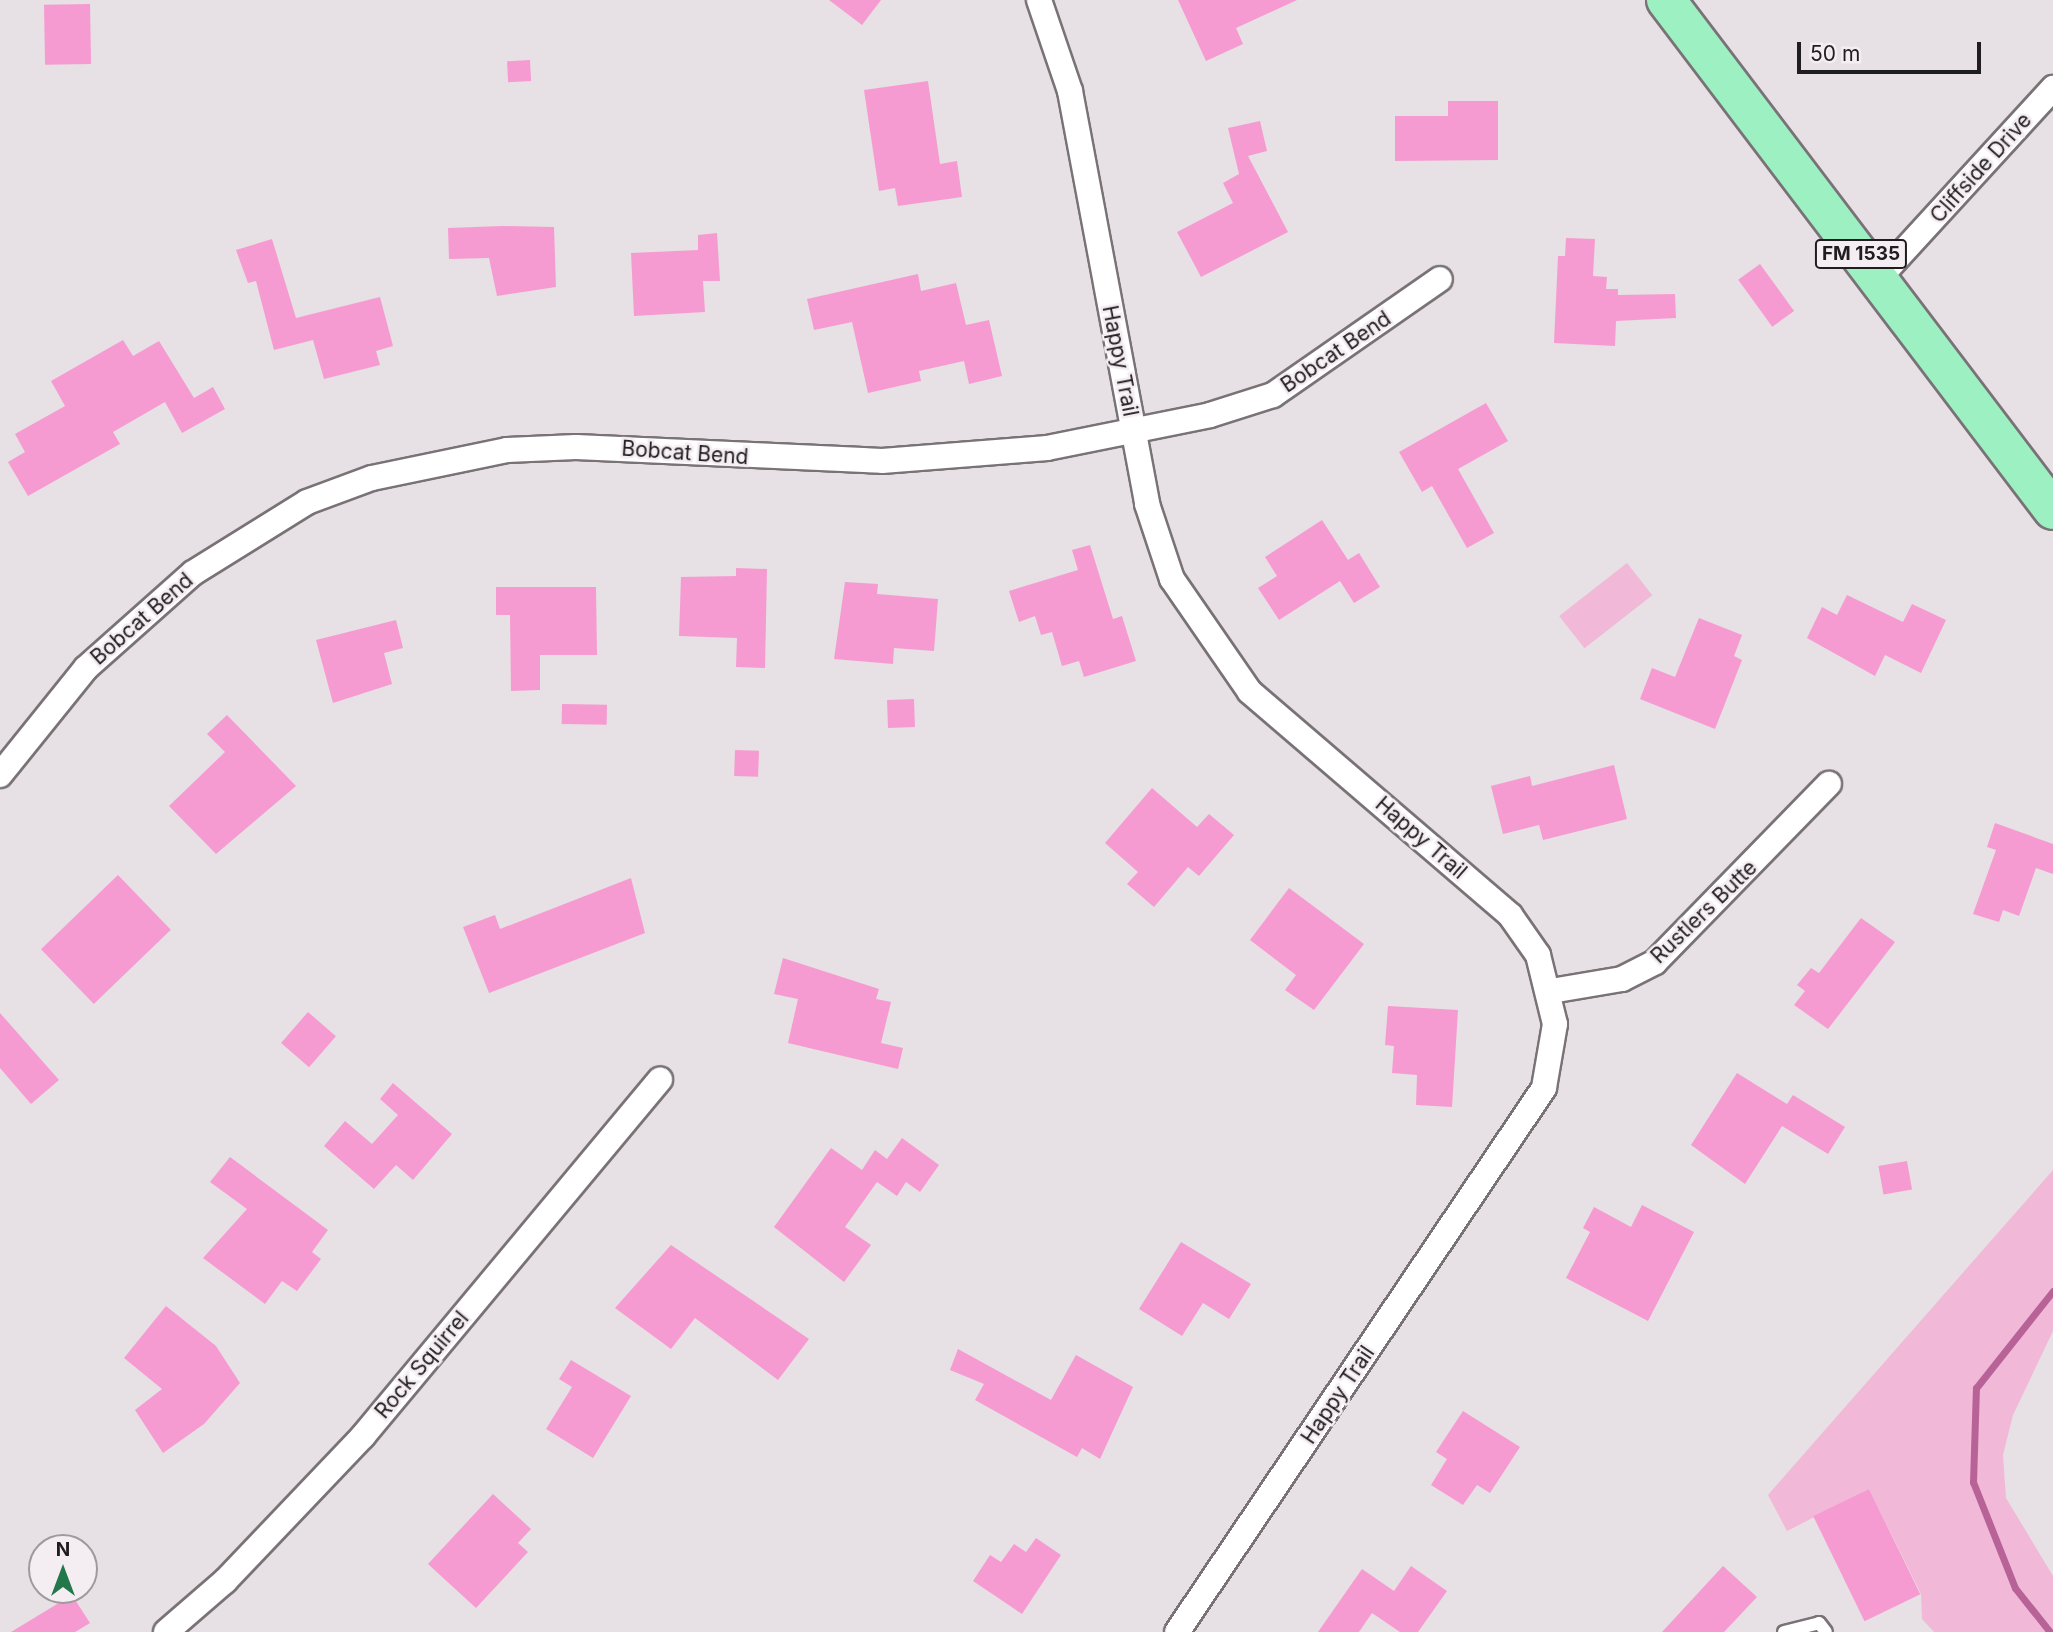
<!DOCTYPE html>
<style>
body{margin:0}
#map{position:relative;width:2053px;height:1632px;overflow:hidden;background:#e7e0e4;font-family:Inter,sans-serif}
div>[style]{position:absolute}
.green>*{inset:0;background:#f1b8d8;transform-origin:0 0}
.stream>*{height:7px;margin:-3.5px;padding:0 3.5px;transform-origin:3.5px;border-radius:3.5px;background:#b86397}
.building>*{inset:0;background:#f69bd1;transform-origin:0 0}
.roads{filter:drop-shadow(2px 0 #797276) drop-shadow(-2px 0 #797276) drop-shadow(0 2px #797276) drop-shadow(0 -2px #797276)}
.lane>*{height:12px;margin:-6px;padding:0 6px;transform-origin:6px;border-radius:6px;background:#fff}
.street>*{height:24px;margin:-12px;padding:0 12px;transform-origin:12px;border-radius:12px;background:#fff}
.primary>*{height:38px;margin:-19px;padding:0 19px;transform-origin:19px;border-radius:19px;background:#9df0c2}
span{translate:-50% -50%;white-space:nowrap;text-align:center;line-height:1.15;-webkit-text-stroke:5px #f4edf1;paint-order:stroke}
.shield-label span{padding:2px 5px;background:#f4edf1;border:2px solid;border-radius:5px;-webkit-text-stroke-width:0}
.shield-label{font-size:19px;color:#201d1f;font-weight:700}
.street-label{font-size:21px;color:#201d1f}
.north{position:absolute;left:28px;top:1534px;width:70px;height:70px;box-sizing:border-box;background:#f4edf1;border:2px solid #9f9a9d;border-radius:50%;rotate:0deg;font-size:19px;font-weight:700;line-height:28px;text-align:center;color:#201d1f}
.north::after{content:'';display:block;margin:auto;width:24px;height:32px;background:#23784b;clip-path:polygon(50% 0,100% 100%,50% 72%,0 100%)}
.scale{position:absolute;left:1797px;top:42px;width:184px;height:32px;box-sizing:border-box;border:4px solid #201d1f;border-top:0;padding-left:9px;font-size:21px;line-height:24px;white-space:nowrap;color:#201d1f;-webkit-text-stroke:5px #f4edf1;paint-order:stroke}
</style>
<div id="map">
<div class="green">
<i style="left:1627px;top:563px;width:41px;height:86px;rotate:52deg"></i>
<i style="clip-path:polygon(2053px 1170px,2053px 1331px,2013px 1415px,2003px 1455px,2006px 1498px,2053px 1576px,2053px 1632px,1934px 1632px,1922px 1619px,1921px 1594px,1869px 1489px,1787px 1531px,1768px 1495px)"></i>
</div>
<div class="stream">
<i style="left:2050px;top:1632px;width:56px;rotate:-128.5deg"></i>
<i style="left:2015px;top:1588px;width:114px;rotate:-111.6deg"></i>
<i style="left:1973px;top:1482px;width:94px;rotate:-88.2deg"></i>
<i style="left:1976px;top:1388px;width:124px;rotate:-51.6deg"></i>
</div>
<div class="building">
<i style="clip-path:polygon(829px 0,881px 0,862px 25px)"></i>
<i style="clip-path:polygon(1178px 0,1297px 0,1236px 28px,1243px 44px,1206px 61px)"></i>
<i style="left:90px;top:4px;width:60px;height:46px;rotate:89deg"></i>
<i style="left:530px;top:60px;width:21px;height:23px;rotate:87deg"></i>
<i style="clip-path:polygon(928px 81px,940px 164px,957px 161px,962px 197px,898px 206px,895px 188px,879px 191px,864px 90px)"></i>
<i style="clip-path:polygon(1448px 101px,1498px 101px,1498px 160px,1395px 161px,1395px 116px,1448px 116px)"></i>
<i style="clip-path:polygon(1260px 121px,1267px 151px,1248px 156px,1288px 232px,1201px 277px,1177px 232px,1233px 203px,1223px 183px,1239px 174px,1228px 128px)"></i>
<i style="clip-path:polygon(503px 226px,554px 227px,556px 287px,497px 296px,489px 258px,449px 259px,448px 228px)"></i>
<i style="clip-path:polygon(717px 233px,720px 281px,703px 281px,705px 312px,634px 316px,631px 253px,698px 250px,698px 235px)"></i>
<i style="clip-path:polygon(1566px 238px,1595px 239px,1593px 276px,1607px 277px,1606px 289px,1618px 289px,1618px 295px,1675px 294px,1676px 318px,1616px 321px,1615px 346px,1554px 343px,1558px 256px,1565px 256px)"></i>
<i style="clip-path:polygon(272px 239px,296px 318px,380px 297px,393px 346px,376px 351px,380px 365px,324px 379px,313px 340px,274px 350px,256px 281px,248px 283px,236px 250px)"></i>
<i style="left:1760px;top:264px;width:58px;height:27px;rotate:54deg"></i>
<i style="clip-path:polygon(918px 274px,921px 291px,956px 283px,966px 325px,989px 320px,1002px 376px,969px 384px,964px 361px,919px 371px,921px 381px,868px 393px,852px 322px,814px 330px,807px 299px)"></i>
<i style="clip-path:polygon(123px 340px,133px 356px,159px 341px,194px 398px,213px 387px,225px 409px,182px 433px,165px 402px,113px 432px,120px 444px,28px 496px,8px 462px,25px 452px,15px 434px,65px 406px,51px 381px)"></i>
<i style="clip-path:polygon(1486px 403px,1508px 441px,1458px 469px,1494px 533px,1467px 548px,1432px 486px,1422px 492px,1399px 452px)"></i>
<i style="clip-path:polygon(1322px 520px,1348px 560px,1359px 553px,1380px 587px,1354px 603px,1340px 581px,1279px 620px,1258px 588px,1277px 576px,1265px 557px)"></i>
<i style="clip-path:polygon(1090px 545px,1113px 619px,1122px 616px,1136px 661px,1084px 677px,1079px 661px,1062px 666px,1052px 632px,1041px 635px,1035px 616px,1019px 622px,1009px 591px,1078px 570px,1072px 550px)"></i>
<i style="clip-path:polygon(736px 568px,767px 569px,765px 668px,736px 667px,737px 638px,679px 636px,681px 577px,736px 576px)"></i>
<i style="clip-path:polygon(845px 582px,878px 584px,877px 594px,938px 599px,934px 651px,894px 648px,893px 664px,834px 659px)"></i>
<i style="clip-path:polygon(496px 587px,596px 587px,597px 655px,540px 655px,540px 690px,511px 691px,510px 615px,496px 615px)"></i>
<i style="clip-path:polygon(1847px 595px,1903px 622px,1912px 604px,1946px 620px,1921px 673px,1885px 655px,1875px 676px,1807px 638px,1822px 607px,1837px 615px)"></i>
<i style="clip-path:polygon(1699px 618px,1742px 635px,1734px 656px,1742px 660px,1715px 729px,1640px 699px,1652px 668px,1675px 677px)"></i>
<i style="clip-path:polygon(396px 620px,403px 648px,384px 653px,392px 684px,333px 703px,316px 640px)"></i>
<i style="left:914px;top:699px;width:28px;height:27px;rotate:88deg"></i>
<i style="left:562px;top:704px;width:45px;height:20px;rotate:1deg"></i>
<i style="clip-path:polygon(227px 715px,296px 786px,216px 854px,169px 806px,225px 752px,207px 734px)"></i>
<i style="left:735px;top:750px;width:24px;height:26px;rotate:2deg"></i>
<i style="clip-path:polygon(1614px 765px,1627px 819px,1543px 840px,1539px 825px,1503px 834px,1491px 786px,1530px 776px,1532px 786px)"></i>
<i style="clip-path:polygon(1152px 788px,1197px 827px,1209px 814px,1234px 835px,1199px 876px,1188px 867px,1154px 907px,1127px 884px,1138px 872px,1105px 843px)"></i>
<i style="clip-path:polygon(1995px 823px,2053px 844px,2053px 874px,2036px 868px,2019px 916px,2003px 910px,1999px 922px,1973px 914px,1996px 850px,1987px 847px)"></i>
<i style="left:118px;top:875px;width:76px;height:107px;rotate:46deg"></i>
<i style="clip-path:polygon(631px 878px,645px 933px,489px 993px,463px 927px,495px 915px,500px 929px)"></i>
<i style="clip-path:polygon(1289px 888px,1364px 944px,1314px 1010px,1285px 990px,1296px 975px,1250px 940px)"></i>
<i style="clip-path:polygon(1861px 918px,1895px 942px,1828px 1029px,1794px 1005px,1805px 991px,1797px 985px,1811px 968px,1819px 973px)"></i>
<i style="clip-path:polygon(783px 958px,879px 989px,876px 999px,891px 1002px,881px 1043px,903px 1048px,898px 1069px,788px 1043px,798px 999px,774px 994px)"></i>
<i style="clip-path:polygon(1388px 1006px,1458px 1010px,1452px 1107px,1416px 1105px,1417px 1075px,1392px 1073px,1394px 1046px,1385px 1045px)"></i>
<i style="left:308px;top:1012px;width:37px;height:41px;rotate:41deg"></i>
<i style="clip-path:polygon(0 1013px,59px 1080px,31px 1104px,0 1068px)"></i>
<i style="clip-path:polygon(1737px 1073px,1787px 1104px,1793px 1095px,1845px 1127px,1828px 1154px,1782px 1126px,1745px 1184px,1691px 1145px)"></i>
<i style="clip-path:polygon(393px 1083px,452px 1134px,413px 1180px,396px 1165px,374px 1189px,324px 1146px,345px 1121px,372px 1144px,398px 1115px,380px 1099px)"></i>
<i style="clip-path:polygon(902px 1138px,939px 1165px,920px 1192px,906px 1182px,897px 1196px,877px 1182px,845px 1227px,871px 1245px,844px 1282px,774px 1227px,831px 1148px,862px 1170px,875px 1150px,887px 1159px)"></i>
<i style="clip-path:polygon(230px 1157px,328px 1230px,312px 1252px,321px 1259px,297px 1291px,282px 1281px,265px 1304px,203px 1258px,247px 1209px,210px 1182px)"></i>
<i style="left:1907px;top:1161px;width:29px;height:29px;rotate:80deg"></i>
<i style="clip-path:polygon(1642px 1205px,1694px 1232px,1648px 1321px,1566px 1278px,1590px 1232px,1583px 1228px,1594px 1207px,1631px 1227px)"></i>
<i style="clip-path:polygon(1181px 1242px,1251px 1284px,1229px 1319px,1203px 1303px,1182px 1336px,1139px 1309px)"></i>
<i style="clip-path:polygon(671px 1245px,809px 1339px,778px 1380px,695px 1318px,671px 1349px,615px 1308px)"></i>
<i style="clip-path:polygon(166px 1306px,216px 1346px,240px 1383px,204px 1424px,163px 1453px,135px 1410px,162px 1389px,124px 1358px)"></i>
<i style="clip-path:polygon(958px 1349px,1051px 1400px,1076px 1355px,1133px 1387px,1100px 1459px,1082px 1448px,1077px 1457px,975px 1400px,984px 1384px,950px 1370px)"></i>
<i style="clip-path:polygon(571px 1360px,631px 1396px,593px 1458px,546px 1429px,572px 1387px,559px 1379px)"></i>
<i style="clip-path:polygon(1463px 1411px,1520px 1447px,1490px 1493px,1477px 1485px,1463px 1505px,1431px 1485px,1447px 1459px,1436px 1452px)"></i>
<i style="left:1869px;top:1489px;width:117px;height:62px;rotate:64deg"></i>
<i style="clip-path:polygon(493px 1494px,531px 1529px,518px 1543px,528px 1552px,476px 1608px,428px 1564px)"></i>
<i style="clip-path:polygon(1036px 1538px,1061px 1555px,1022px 1614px,973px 1581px,990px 1555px,1001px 1562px,1014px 1544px,1026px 1552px)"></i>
<i style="clip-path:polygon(1411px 1566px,1447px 1591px,1418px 1632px,1400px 1632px,1372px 1613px,1359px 1632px,1318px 1632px,1362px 1569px,1394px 1591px)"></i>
<i style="clip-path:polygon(1723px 1566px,1757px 1597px,1724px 1632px,1662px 1632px)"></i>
<i style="clip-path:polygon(72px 1595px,90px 1623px,75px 1632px,11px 1632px)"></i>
</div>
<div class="roads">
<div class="lane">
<i style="left:1784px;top:1632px;width:36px;rotate:-14deg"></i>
<i style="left:1819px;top:1623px;width:11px;rotate:52deg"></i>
</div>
<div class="street">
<i style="left:1039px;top:0;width:96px;rotate:71.2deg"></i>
<i style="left:1070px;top:91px;width:420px;rotate:79.4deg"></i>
<i style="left:1147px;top:504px;width:79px;rotate:71.6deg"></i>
<i style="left:1172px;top:579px;width:137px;rotate:55.4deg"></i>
<i style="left:1250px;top:692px;width:343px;rotate:40.6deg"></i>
<i style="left:1510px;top:915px;width:49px;rotate:55deg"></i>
<i style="left:1538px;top:955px;width:71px;rotate:76.2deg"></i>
<i style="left:1555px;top:1024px;width:65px;rotate:99.8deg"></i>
<i style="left:1544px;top:1088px;width:656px;rotate:124deg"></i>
<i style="left:1879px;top:278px;width:258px;rotate:-47.5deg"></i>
<i style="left:0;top:775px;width:137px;rotate:-51.2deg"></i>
<i style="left:86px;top:668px;width:143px;rotate:-41.6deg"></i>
<i style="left:193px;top:573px;width:134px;rotate:-31.9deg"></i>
<i style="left:307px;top:502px;width:69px;rotate:-20.3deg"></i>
<i style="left:372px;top:478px;width:138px;rotate:-11.7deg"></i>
<i style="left:507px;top:450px;width:69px;rotate:-2.5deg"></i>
<i style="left:576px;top:447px;width:306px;rotate:2.6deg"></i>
<i style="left:882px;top:461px;width:166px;rotate:-4.5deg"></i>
<i style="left:1047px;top:448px;width:166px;rotate:-11.4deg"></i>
<i style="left:1210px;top:415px;width:66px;rotate:-17.6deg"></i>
<i style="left:1273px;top:395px;width:203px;rotate:-34.8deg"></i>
<i style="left:1551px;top:991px;width:72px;rotate:-9.6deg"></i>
<i style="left:1622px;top:979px;width:37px;rotate:-27deg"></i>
<i style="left:1655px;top:962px;width:249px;rotate:-45.7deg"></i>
<i style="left:166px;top:1632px;width:78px;rotate:-40.8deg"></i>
<i style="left:225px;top:1581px;width:200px;rotate:-46.4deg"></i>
<i style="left:363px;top:1436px;width:464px;rotate:-50.2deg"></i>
</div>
<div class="primary">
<i style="left:1666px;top:0;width:640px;rotate:52.81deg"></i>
</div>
</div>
<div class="shield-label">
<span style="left:1861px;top:254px">FM 1535</span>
</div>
<div class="street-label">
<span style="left:1981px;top:168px;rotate:-48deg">Cliffside Drive</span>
<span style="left:1336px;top:352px;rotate:-34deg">Bobcat Bend</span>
<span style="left:1120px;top:361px;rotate:79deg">Happy Trail</span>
<span style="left:685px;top:453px;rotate:4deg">Bobcat Bend</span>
<span style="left:142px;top:619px;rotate:-41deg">Bobcat Bend</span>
<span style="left:1421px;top:838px;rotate:41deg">Happy Trail</span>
<span style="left:1704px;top:912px;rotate:-44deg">Rustlers Butte</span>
<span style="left:422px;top:1365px;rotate:-50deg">Rock Squirrel</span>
<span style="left:1338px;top:1395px;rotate:-56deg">Happy Trail</span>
</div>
<div class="north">N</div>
<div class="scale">50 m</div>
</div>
